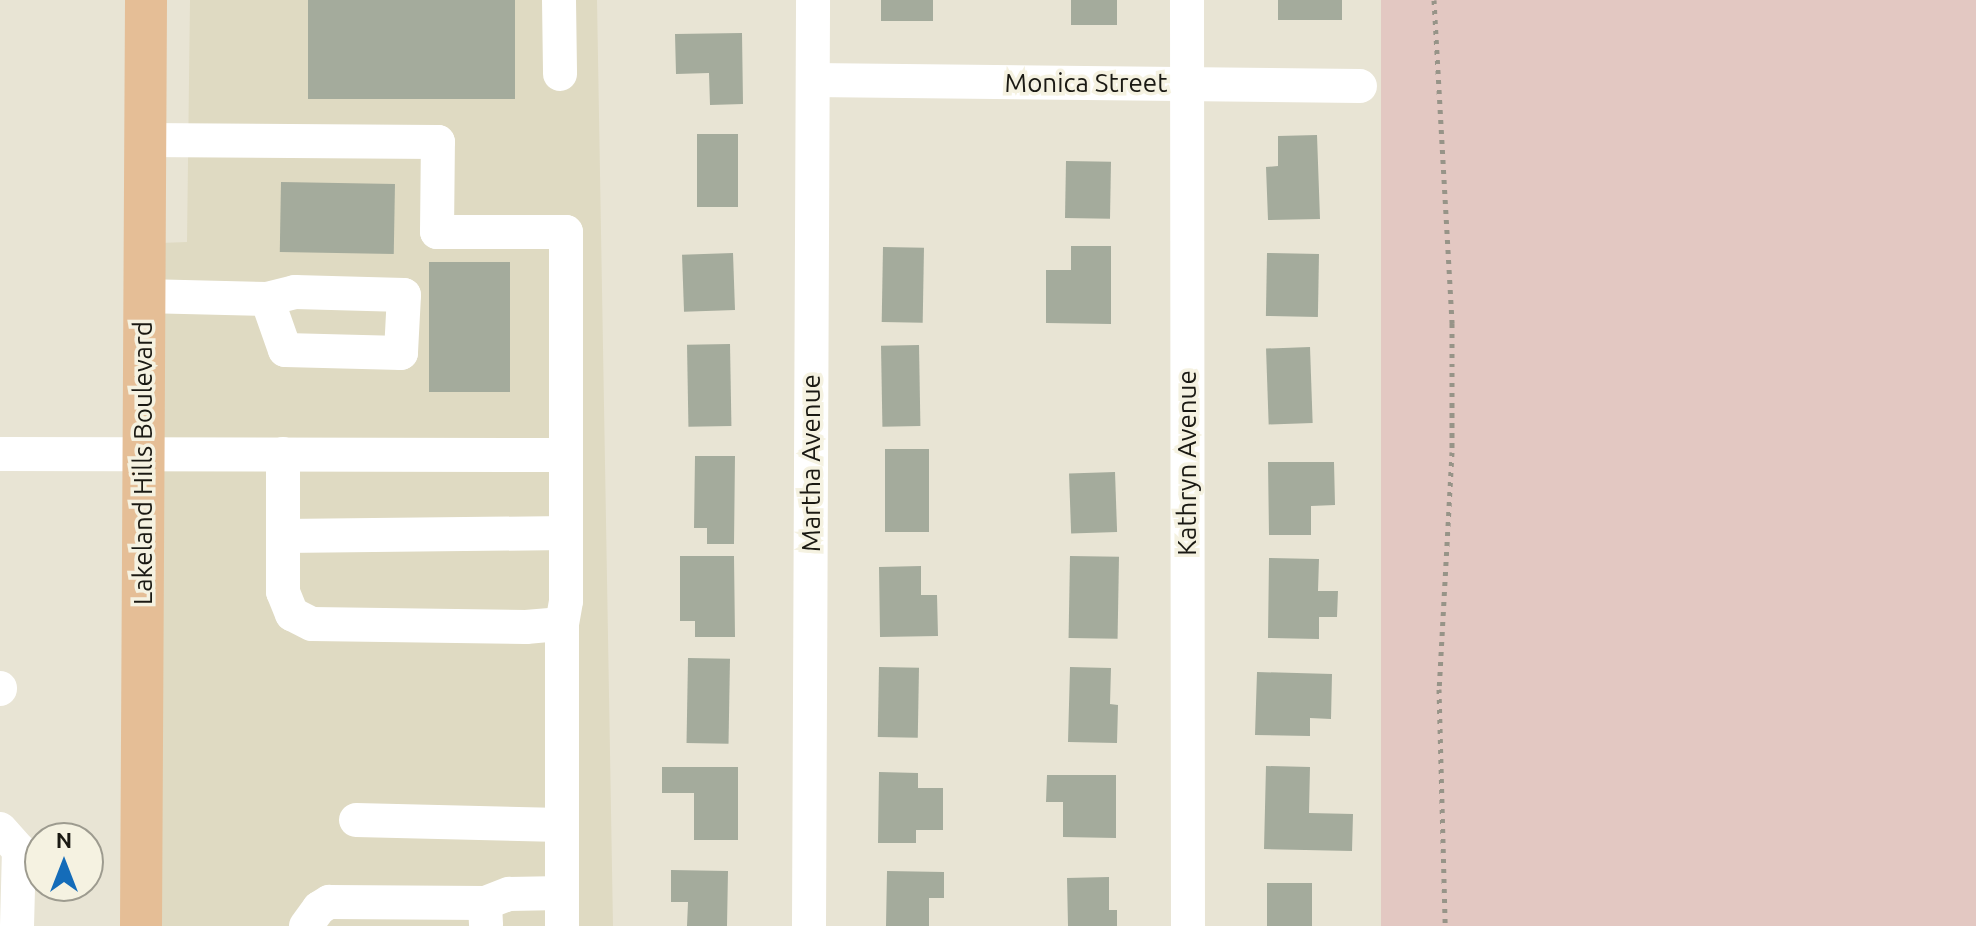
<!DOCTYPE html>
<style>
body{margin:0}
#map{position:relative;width:1976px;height:926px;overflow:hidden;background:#e8e4d4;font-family:Ubuntu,sans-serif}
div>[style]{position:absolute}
.built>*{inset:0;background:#dfdac2}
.green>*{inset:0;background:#e3c8c2;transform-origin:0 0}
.building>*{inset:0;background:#a4ab9c;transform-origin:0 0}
.path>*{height:5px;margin-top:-2.5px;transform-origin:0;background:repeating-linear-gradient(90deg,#979488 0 4px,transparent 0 10px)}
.minor>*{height:34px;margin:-17px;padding:0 17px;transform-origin:17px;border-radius:17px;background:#fff}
.major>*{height:42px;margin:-21px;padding:0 21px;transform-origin:21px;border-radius:21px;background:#e5be96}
span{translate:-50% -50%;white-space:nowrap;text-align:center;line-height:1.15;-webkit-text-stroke:7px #f5f2e1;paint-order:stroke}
.street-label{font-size:26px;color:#1a1913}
.north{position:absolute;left:24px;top:822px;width:80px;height:80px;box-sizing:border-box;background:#f5f2e1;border:2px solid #9d9b8f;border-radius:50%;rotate:0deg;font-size:22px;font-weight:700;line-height:32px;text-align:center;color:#1a1913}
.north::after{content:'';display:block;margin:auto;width:28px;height:36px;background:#146cb9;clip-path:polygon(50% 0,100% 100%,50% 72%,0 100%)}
</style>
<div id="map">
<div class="built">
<i style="clip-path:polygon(190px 0,597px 0,613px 926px,157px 926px,160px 243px,187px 242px)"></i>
</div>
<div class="green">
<i style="left:1381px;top:0;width:595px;height:926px"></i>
</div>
<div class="building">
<i style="left:308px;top:0;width:207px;height:99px"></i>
<i style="left:881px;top:0;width:52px;height:21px"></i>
<i style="left:1071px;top:0;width:46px;height:25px"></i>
<i style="left:1278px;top:0;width:64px;height:20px"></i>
<i style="clip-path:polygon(742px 33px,743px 104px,710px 105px,709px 73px,676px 74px,675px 34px)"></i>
<i style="left:697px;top:134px;width:41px;height:73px"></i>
<i style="clip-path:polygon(1317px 135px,1320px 219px,1268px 220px,1266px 167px,1278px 166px,1278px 136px)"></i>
<i style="left:1066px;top:161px;width:45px;height:57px;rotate:1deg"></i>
<i style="left:281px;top:182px;width:114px;height:70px;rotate:1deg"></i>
<i style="clip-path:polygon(1071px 246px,1111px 246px,1111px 324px,1046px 323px,1046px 270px,1071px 270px)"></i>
<i style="left:883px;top:247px;width:41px;height:75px;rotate:1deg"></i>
<i style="left:733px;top:253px;width:57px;height:51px;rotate:88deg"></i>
<i style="left:1267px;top:253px;width:52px;height:63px;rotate:1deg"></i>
<i style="left:429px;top:262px;width:81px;height:130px"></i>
<i style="left:730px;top:344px;width:82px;height:43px;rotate:89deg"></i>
<i style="left:919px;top:345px;width:81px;height:38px;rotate:89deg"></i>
<i style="left:1310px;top:347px;width:76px;height:44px;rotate:88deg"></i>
<i style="left:885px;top:449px;width:44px;height:83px"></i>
<i style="clip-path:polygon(695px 456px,735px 456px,734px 544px,707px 544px,707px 528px,694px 528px)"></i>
<i style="clip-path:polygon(1268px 462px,1334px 462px,1335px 505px,1311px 506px,1311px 535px,1269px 535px)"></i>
<i style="left:1115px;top:472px;width:60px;height:46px;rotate:88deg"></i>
<i style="clip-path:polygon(680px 556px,734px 556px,735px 637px,695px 637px,695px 621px,680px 621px)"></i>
<i style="left:1070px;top:556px;width:49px;height:82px;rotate:1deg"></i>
<i style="clip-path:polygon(1269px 558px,1319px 559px,1318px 591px,1338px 591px,1337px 617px,1319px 617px,1319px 639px,1268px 638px)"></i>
<i style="clip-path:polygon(921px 566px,921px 595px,937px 595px,938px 636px,880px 637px,879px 567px)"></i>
<i style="left:688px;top:658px;width:42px;height:85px;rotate:1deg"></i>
<i style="left:879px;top:667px;width:40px;height:70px;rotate:1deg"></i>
<i style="clip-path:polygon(1070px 667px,1111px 668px,1110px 704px,1118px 705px,1117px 743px,1068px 742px)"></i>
<i style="clip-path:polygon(1257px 672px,1332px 674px,1331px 719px,1310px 718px,1310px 736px,1255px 735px)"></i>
<i style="clip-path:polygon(1266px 766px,1310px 767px,1309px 813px,1353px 814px,1352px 851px,1264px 849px)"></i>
<i style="clip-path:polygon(662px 767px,738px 767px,738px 840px,694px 840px,694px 793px,662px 793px)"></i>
<i style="clip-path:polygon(879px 772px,918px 773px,918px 788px,943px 788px,943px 830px,916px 830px,916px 843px,878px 843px)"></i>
<i style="clip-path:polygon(1047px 775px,1116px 775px,1116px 838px,1063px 837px,1063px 802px,1046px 802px)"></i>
<i style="clip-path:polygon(671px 870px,728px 871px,727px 926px,687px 926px,688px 902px,671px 902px)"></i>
<i style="clip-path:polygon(887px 871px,944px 872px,944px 898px,929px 898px,929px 926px,886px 926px)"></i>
<i style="clip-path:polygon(1109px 877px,1109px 910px,1117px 910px,1117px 926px,1068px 926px,1067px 878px)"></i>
<i style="left:1267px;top:883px;width:45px;height:43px"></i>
</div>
<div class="path">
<i style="left:1434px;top:0;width:324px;rotate:86.8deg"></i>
<i style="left:1452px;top:323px;width:129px;rotate:90deg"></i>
<i style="left:1452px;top:452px;width:237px;rotate:93.1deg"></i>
<i style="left:1439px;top:689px;width:237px;rotate:88.5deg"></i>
</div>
<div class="minor">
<i style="left:559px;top:0;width:74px;rotate:89.2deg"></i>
<i style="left:1187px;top:0;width:926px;rotate:89.94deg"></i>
<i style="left:813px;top:80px;width:547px;rotate:0.63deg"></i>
<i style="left:143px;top:296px;width:124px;rotate:1.4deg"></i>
<i style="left:267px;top:299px;width:29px;rotate:-14deg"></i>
<i style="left:295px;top:292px;width:109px;rotate:1.6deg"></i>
<i style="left:404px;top:295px;width:58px;rotate:93deg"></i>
<i style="left:401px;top:353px;width:116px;rotate:-178.5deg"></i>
<i style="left:285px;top:350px;width:54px;rotate:-109.4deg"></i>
<i style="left:0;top:454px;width:566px;rotate:0.1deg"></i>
<i style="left:566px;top:455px;width:223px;rotate:-90deg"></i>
<i style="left:566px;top:232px;width:129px;rotate:180deg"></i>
<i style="left:437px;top:232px;width:90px;rotate:-89.4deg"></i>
<i style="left:438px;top:142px;width:293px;rotate:-179.6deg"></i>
<i style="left:283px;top:454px;width:138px;rotate:90deg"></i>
<i style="left:283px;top:592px;width:24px;rotate:68deg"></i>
<i style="left:292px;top:614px;width:22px;rotate:27deg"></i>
<i style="left:312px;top:624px;width:214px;rotate:0.8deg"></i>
<i style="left:526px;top:627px;width:36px;rotate:-5deg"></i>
<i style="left:562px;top:624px;width:23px;rotate:-80deg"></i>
<i style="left:566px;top:601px;width:146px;rotate:-90deg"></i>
<i style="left:283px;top:536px;width:283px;rotate:-0.6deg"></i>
<i style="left:0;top:688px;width:1px;rotate:90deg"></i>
<i style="left:356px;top:820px;width:205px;rotate:1.4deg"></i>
<i style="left:0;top:829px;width:28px;rotate:48deg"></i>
<i style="left:19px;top:850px;width:76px;rotate:91.5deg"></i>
<i style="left:486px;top:924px;width:21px;rotate:-93deg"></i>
<i style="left:485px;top:903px;width:26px;rotate:-21deg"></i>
<i style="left:509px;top:894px;width:53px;rotate:-1.1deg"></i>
<i style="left:306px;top:926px;width:22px;rotate:-54deg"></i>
<i style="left:319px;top:908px;width:12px;rotate:-31deg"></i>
<i style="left:329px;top:902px;width:156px;rotate:0.4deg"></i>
<i style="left:562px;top:926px;width:302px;rotate:-90deg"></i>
<i style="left:809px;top:926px;width:926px;rotate:-89.75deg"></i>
</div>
<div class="major">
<i style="left:141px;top:926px;width:926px;rotate:-89.69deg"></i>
</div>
<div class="street-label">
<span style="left:1086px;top:83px">Monica Street</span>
<span style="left:143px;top:463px;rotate:-90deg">Lakeland Hills Boulevard</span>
<span style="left:811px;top:463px;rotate:-90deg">Martha Avenue</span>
<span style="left:1187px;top:463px;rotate:-90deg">Kathryn Avenue</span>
</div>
<div class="north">N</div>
</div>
